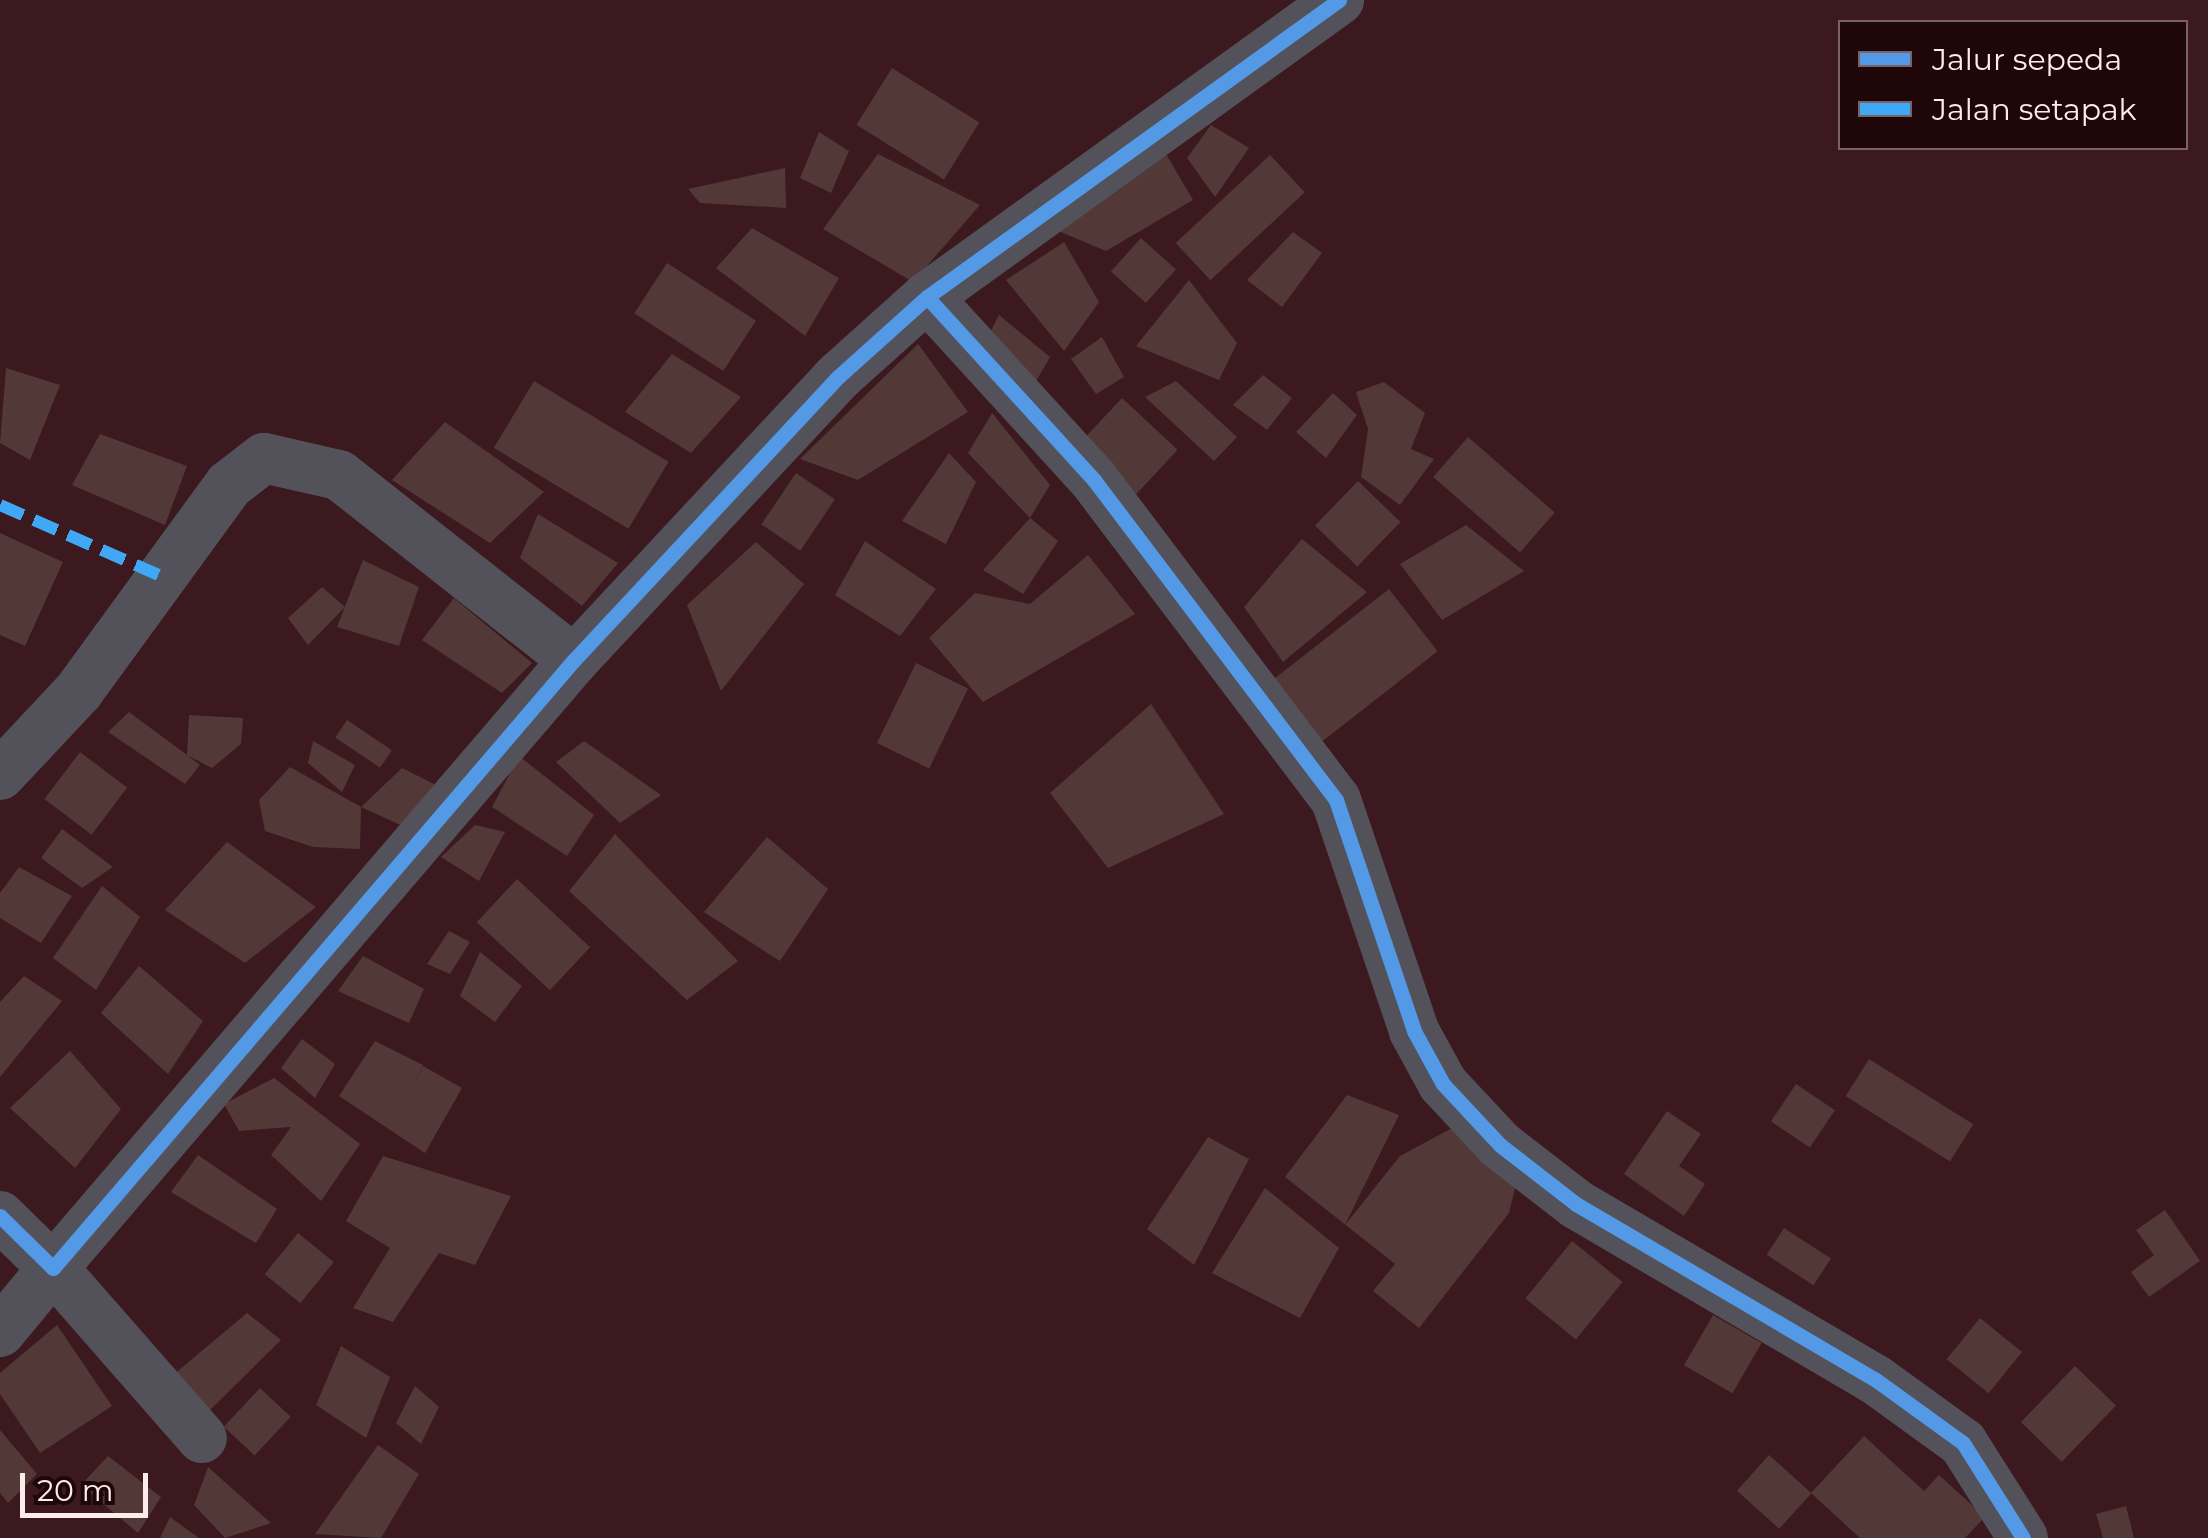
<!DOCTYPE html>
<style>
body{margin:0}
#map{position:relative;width:2208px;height:1538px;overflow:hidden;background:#3b191f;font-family:Montserrat,sans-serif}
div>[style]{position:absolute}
.building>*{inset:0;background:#523938;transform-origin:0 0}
.minor>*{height:50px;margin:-25px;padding:0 25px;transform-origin:25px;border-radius:25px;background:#53525a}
.quiet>*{height:12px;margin-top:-6px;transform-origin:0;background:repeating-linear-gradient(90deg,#3fa9f5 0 25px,transparent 0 37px)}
.cycleway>*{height:15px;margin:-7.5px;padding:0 7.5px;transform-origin:7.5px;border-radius:7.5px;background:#5399e6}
span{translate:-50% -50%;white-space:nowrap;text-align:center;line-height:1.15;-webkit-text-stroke:10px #1f0608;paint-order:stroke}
.legend{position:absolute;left:1838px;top:20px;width:350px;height:130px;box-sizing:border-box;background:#1f0608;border:2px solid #786263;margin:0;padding:12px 18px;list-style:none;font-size:30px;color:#fdecec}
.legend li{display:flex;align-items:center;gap:20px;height:50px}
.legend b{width:50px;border:2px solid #786263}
.scale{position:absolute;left:20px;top:1473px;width:128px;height:45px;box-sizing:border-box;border:5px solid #fdecec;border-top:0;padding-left:12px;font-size:30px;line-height:35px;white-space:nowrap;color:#fdecec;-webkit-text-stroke:8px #1f0608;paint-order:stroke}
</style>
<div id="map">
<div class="building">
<i style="left:892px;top:68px;width:103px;height:67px;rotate:32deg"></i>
<i style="clip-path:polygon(1211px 125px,1249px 148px,1215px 197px,1187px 158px)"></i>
<i style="clip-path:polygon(819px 132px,849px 151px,831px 193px,800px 178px)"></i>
<i style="clip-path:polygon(878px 154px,980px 205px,913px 282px,823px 229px)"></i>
<i style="clip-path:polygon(1166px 154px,1193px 200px,1106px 251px,1056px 230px)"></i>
<i style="left:1270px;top:155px;width:51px;height:129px;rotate:47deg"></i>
<i style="clip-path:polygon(785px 168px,786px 208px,700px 203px,688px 189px)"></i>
<i style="clip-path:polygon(752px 228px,839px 278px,805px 336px,716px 268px)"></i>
<i style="clip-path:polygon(1293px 232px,1322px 253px,1282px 307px,1247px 280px)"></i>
<i style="left:1141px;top:238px;width:47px;height:45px;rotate:42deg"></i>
<i style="clip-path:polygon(1064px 242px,1099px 302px,1064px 351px,1006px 280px)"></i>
<i style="left:667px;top:263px;width:106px;height:60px;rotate:33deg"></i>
<i style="clip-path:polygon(1189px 280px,1237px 343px,1219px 380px,1136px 346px)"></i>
<i style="clip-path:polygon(999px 315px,1050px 357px,1034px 385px,985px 342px)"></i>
<i style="clip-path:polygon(1102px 337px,1124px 377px,1096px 394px,1071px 359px)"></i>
<i style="clip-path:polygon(918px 344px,968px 412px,858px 480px,800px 459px)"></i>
<i style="clip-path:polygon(672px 354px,741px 397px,691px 453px,625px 412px)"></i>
<i style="clip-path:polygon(6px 368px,60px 385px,30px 460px,0 443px)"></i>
<i style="clip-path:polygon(1263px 375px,1292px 398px,1267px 430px,1233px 405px)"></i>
<i style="left:534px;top:381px;width:157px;height:78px;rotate:31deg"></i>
<i style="clip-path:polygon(1176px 381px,1237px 437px,1214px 461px,1145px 397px)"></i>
<i style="clip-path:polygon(1384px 382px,1425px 413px,1411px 449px,1434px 459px,1400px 505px,1361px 477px,1368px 429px,1356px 392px)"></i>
<i style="clip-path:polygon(1333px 393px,1357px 415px,1326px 458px,1296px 432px)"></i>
<i style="left:1122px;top:398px;width:76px;height:64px;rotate:43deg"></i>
<i style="clip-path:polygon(992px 413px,1050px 485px,1030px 518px,968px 453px)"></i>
<i style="clip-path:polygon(445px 422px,544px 492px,490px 543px,392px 480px)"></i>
<i style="clip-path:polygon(100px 434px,187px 466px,165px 525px,72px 485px)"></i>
<i style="left:1468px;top:437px;width:115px;height:53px;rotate:41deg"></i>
<i style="clip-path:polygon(949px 453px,976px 482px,946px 544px,902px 521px)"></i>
<i style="left:796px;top:473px;width:47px;height:62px;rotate:34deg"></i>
<i style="left:1358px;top:481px;width:59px;height:62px;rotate:44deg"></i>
<i style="clip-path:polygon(538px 514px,618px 563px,582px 606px,520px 558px)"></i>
<i style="clip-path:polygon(1030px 518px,1058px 541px,1023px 594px,983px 570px)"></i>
<i style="clip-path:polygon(1466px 525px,1524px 571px,1442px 620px,1400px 564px)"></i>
<i style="clip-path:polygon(0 533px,63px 562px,25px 646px,0 635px)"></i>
<i style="clip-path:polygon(1302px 539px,1367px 592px,1283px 662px,1244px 607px)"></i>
<i style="clip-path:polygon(865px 541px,936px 589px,900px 636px,835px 595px)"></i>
<i style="clip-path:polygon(756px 542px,804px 584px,721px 691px,687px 605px)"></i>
<i style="clip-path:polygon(1088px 555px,1135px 614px,983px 702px,929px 638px,975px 593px,1030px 604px)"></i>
<i style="clip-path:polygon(363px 560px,419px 587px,399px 646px,337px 627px)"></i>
<i style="clip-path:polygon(322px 587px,345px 607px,308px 645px,288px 618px)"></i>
<i style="left:1389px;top:589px;width:79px;height:154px;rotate:52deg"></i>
<i style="clip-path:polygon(454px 598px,532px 663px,502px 693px,422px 640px)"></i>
<i style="left:916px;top:663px;width:58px;height:89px;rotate:26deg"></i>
<i style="clip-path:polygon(1151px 704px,1224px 814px,1108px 868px,1050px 793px)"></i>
<i style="clip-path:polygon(129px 712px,187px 755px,189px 715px,243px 718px,241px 744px,212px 768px,187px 755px,200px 765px,185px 784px,108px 732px)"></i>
<i style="left:347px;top:720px;width:54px;height:21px;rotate:34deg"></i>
<i style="clip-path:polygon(313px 741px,355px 765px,342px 792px,308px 763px)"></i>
<i style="clip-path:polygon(584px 741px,661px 795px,620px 823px,556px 762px)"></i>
<i style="left:80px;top:752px;width:59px;height:59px;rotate:37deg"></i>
<i style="clip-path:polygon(519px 756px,594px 815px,567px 856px,492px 807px)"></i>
<i style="clip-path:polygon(290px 767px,361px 807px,402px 768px,436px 785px,407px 828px,361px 807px,360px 849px,313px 847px,265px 831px,259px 800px)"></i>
<i style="clip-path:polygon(475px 825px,505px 832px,479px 881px,441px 857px)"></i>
<i style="clip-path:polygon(62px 829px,113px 867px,82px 888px,41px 858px)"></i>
<i style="clip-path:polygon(615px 834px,738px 961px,687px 1000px,569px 891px)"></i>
<i style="clip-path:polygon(767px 837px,828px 889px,780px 961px,704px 912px)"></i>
<i style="clip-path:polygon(227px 842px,316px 907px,245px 963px,165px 910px)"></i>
<i style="clip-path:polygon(19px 867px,72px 896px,41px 943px,0 918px,0 893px)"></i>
<i style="left:517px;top:879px;width:100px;height:59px;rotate:43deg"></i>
<i style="clip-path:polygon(102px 886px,140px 917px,96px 990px,53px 958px)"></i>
<i style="clip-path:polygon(449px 931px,470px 942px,450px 974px,427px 964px)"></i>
<i style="clip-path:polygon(480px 952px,522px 986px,495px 1022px,460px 996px)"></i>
<i style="clip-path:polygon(363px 956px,424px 989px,409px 1023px,338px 991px)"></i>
<i style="clip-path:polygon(139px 966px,203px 1021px,168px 1074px,101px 1013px)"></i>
<i style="clip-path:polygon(24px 976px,62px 1001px,0 1077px,0 1002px)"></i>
<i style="clip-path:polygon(302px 1039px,335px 1064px,315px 1098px,281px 1068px)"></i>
<i style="clip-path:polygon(375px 1041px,423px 1065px,415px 1082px,423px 1066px,462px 1088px,425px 1153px,339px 1096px)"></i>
<i style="clip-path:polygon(70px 1051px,121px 1109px,75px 1168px,10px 1108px)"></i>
<i style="left:1869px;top:1059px;width:123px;height:44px;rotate:32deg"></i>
<i style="clip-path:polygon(274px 1078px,360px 1144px,321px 1201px,271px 1155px,291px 1127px,239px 1131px,224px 1104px)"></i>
<i style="left:1796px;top:1084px;width:47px;height:45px;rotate:34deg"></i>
<i style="clip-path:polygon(1347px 1095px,1399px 1115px,1345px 1225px,1400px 1156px,1465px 1121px,1518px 1176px,1509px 1213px,1419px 1328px,1373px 1291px,1395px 1264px,1285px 1177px)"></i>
<i style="clip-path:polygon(1667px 1111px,1701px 1134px,1679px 1166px,1705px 1184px,1684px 1216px,1624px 1174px)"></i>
<i style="clip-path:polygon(1208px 1137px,1249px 1159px,1194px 1265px,1147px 1229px)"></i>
<i style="clip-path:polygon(198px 1155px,277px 1209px,256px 1243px,171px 1192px)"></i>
<i style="clip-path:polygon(383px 1156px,511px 1196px,475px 1265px,439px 1253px,393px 1322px,353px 1308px,390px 1248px,346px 1221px)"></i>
<i style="clip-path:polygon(1265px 1188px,1339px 1248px,1300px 1318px,1212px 1273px)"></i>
<i style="clip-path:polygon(2165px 1210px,2200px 1261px,2149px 1297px,2131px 1272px,2154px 1255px,2136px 1230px)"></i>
<i style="left:1784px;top:1228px;width:56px;height:32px;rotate:33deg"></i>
<i style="left:298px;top:1233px;width:46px;height:53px;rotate:39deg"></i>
<i style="left:1572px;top:1241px;width:65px;height:74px;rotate:39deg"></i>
<i style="clip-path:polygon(247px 1313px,281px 1340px,210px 1410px,173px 1375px)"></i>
<i style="left:1713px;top:1315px;width:56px;height:58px;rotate:30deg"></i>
<i style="left:1980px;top:1318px;width:54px;height:53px;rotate:39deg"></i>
<i style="clip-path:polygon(57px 1325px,112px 1406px,40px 1453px,0 1394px,0 1373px)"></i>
<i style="clip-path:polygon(341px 1346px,390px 1377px,366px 1438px,316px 1405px)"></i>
<i style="left:2075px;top:1366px;width:57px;height:78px;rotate:44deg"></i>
<i style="clip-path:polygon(415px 1386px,439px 1407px,421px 1444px,396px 1423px)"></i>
<i style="left:260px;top:1388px;width:42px;height:53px;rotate:43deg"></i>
<i style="clip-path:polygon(0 1430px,37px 1474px,8px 1503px,0 1493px)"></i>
<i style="clip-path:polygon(1864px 1436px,1924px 1491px,1939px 1475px,1985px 1517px,1965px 1538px,1860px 1538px,1811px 1493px)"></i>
<i style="clip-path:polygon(378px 1445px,419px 1474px,381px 1538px,315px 1534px)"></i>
<i style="left:1769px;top:1455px;width:57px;height:48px;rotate:42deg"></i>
<i style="clip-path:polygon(108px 1456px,161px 1497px,138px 1533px,81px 1485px)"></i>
<i style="clip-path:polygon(208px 1467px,271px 1523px,225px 1538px,194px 1505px)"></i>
<i style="clip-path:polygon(2126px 1506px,2134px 1538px,2103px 1538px,2096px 1514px)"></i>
<i style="clip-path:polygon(170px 1517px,199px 1538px,160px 1538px)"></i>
</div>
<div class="minor">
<i style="left:927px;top:297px;width:248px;rotate:47.6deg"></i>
<i style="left:1094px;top:480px;width:401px;rotate:52.9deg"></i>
<i style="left:1336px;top:800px;width:244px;rotate:71.3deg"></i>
<i style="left:1414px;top:1031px;width:60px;rotate:61.3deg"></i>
<i style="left:1443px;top:1084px;width:83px;rotate:46.9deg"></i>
<i style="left:1500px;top:1145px;width:96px;rotate:37.8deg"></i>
<i style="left:1576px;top:1204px;width:348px;rotate:30.4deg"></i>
<i style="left:1876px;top:1380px;width:107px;rotate:35.9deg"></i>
<i style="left:1963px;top:1443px;width:112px;rotate:57.7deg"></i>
<i style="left:0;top:775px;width:114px;rotate:-46.8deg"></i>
<i style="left:78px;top:692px;width:256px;rotate:-53.9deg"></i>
<i style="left:229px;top:485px;width:44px;rotate:-37.6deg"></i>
<i style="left:264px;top:458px;width:77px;rotate:12.8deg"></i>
<i style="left:339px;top:475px;width:299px;rotate:38.2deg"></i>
<i style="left:0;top:1216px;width:74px;rotate:44.5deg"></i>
<i style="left:53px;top:1268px;width:801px;rotate:-49.41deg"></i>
<i style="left:574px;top:660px;width:388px;rotate:-47deg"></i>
<i style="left:839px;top:376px;width:118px;rotate:-41.9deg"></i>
<i style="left:927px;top:297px;width:508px;rotate:-35.79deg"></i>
<i style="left:0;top:1332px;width:83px;rotate:-50.4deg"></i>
<i style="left:53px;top:1268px;width:226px;rotate:48.8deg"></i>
</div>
<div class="quiet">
<i style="left:0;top:505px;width:174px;rotate:23.8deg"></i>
</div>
<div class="cycleway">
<i style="left:927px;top:297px;width:248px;rotate:47.6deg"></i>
<i style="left:1094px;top:480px;width:401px;rotate:52.9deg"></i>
<i style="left:1336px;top:800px;width:244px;rotate:71.3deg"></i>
<i style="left:1414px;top:1031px;width:60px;rotate:61.3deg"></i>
<i style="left:1443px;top:1084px;width:83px;rotate:46.9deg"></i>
<i style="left:1500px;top:1145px;width:96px;rotate:37.8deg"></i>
<i style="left:1576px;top:1204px;width:348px;rotate:30.4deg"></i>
<i style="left:1876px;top:1380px;width:107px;rotate:35.9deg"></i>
<i style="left:1963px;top:1443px;width:112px;rotate:57.7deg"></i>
<i style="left:0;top:1216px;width:74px;rotate:44.5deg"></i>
<i style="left:53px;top:1268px;width:801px;rotate:-49.41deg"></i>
<i style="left:574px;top:660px;width:388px;rotate:-47deg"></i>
<i style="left:839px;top:376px;width:118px;rotate:-41.9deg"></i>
<i style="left:927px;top:297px;width:508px;rotate:-35.79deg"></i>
</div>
<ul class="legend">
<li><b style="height:12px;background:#5399e6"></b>Jalur sepeda</li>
<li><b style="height:12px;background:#3fa9f5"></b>Jalan setapak</li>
</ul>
<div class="scale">20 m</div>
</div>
